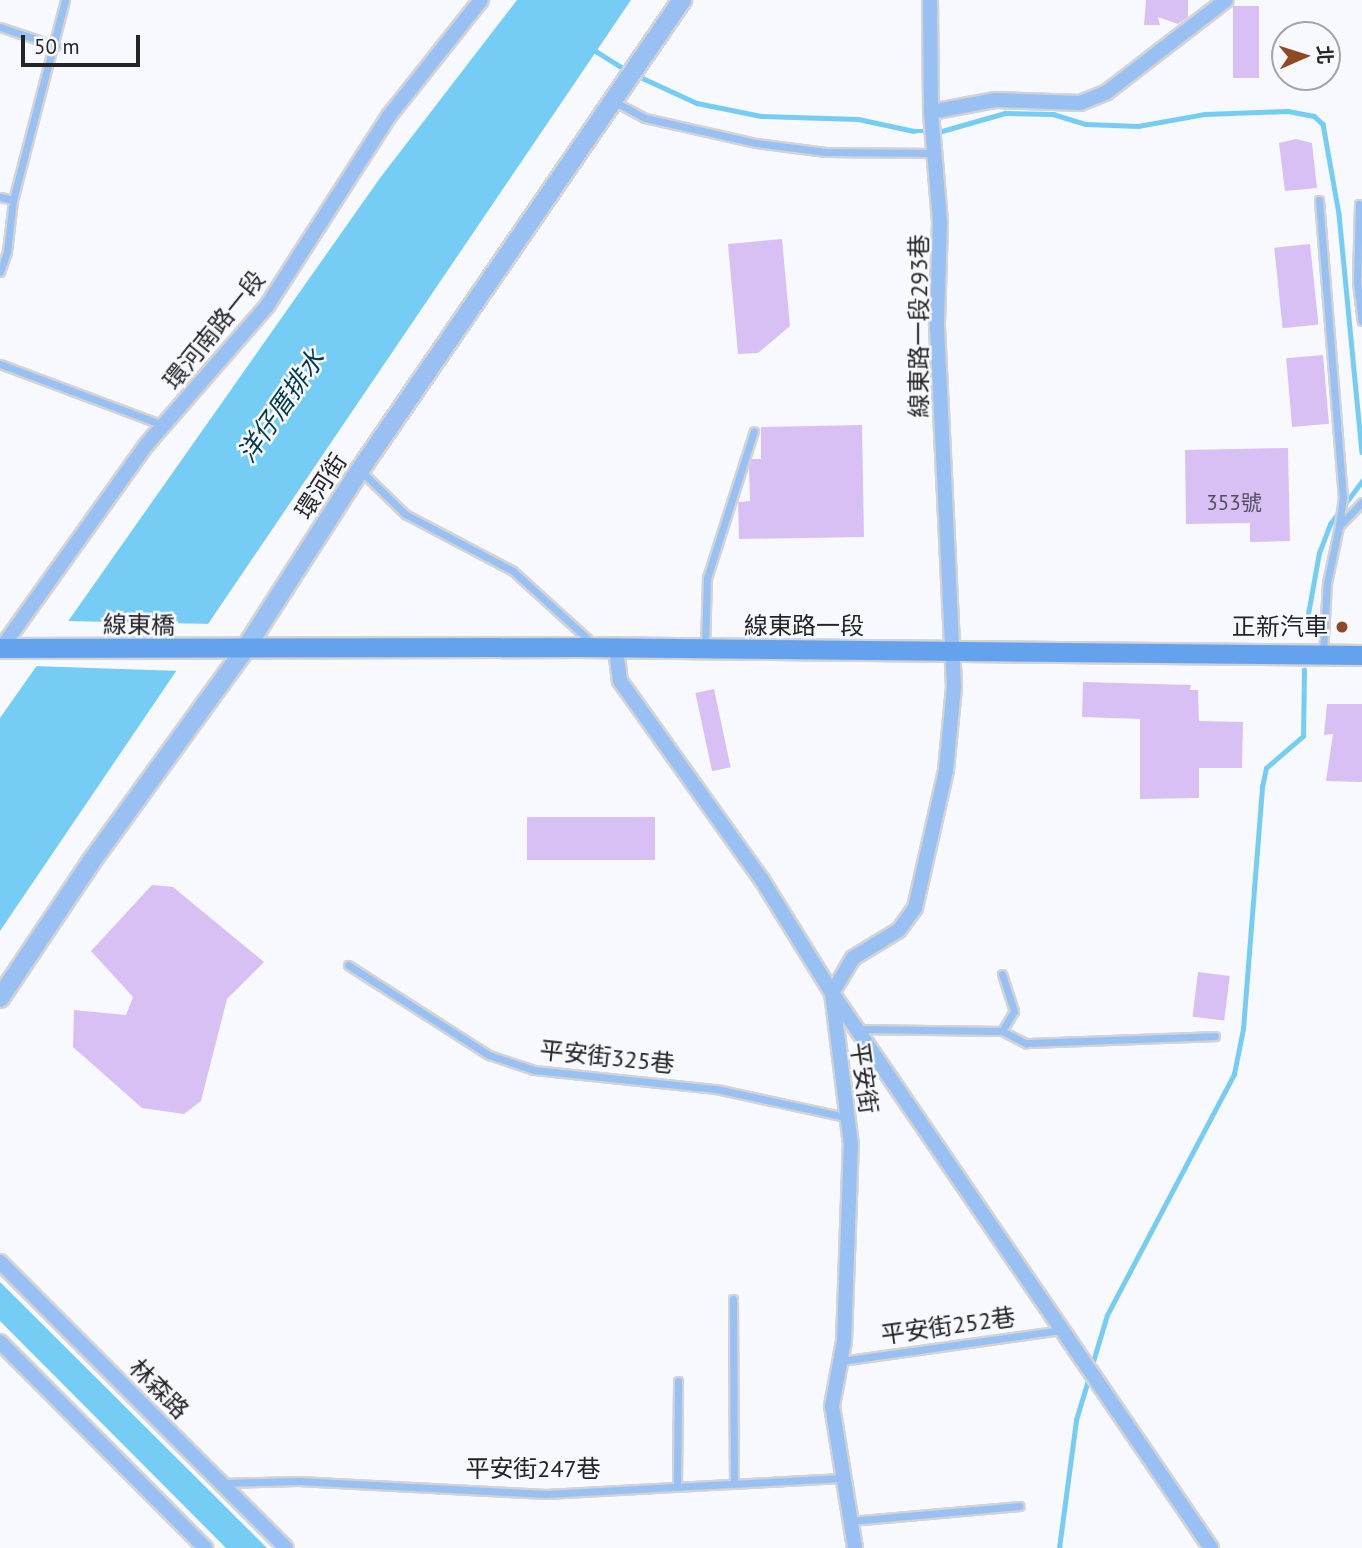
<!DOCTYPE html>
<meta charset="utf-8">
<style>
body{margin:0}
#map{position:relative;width:1362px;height:1548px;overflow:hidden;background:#f8f9fe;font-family:"PT Sans","Noto Sans TC",sans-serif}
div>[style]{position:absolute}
.water>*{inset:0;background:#75cdf5}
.pier>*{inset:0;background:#f8f9fe}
.stream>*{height:4.5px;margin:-2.25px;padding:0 2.25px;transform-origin:2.25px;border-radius:2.25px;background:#75cdf5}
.building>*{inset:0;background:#d8c0f5;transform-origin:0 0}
.roads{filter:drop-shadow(2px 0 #d2d3d7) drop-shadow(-2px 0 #d2d3d7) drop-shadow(0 2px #d2d3d7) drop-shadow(0 -2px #d2d3d7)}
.service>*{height:7px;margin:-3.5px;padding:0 3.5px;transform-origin:3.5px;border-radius:3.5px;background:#98c0f3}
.minor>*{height:14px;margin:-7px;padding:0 7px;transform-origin:7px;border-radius:7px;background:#98c0f3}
.tertiary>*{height:18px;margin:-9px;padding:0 9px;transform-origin:9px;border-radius:9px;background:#98c0f3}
.secondary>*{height:19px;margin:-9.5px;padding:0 9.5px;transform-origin:9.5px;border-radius:9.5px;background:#65a2ed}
.dots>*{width:19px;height:19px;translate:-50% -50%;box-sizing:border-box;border:4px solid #f8f9fe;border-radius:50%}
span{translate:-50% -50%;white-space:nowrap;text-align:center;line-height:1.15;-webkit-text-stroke:5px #f8f9fe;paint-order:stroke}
.number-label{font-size:21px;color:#524c5b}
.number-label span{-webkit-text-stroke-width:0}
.street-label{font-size:24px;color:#252528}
.poi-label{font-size:24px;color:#252528}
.right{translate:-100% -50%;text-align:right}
.water-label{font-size:26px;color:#023a4e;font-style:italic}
.north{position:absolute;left:1271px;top:21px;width:70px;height:70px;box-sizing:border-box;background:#f8f9fe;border:2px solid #a4a4a8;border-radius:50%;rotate:87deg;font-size:19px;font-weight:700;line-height:28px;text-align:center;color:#252528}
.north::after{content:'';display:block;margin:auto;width:24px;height:32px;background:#904a23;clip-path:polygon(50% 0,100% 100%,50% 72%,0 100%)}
.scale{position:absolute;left:21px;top:35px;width:119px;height:32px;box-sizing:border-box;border:4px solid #252528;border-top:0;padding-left:9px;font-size:21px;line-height:24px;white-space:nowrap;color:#252528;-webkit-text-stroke:5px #f8f9fe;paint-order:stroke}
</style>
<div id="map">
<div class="water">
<i style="clip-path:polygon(517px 0,631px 0,0 931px,0 718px,380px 178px)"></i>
<i style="clip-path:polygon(0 1282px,267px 1548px,226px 1548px,0 1321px)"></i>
</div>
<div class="pier">
<i style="clip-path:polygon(64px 621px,215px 624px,182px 671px,32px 666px)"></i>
</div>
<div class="stream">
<i style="left:594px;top:50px;width:40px;rotate:32deg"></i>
<i style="left:636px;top:75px;width:67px;rotate:24.7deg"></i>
<i style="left:697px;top:103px;width:65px;rotate:11.5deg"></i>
<i style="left:761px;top:116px;width:97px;rotate:1.8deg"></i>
<i style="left:858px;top:119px;width:57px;rotate:12.1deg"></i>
<i style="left:914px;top:131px;width:28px"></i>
<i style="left:942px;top:131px;width:66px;rotate:-15.9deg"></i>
<i style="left:1005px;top:113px;width:48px;rotate:1.2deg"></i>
<i style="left:1053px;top:114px;width:34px;rotate:17deg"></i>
<i style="left:1086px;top:124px;width:52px;rotate:2.2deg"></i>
<i style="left:1138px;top:126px;width:68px;rotate:-10.2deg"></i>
<i style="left:1205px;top:114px;width:83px;rotate:-2.1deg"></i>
<i style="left:1288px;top:111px;width:26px;rotate:11deg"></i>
<i style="left:1314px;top:116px;width:12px;rotate:42deg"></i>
<i style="left:1323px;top:124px;width:91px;rotate:79.9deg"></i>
<i style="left:1339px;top:214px;width:239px;rotate:84.5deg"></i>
<i style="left:1308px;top:614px;width:62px;rotate:-79.8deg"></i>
<i style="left:1319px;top:553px;width:31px;rotate:-69deg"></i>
<i style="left:1330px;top:524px;width:54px;rotate:-53.3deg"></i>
<i style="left:1092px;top:1365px;width:52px;rotate:-73.3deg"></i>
<i style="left:1107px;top:1315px;width:272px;rotate:-62.2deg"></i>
<i style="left:1234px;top:1074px;width:46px;rotate:-78.7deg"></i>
<i style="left:1243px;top:1029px;width:243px;rotate:-85.5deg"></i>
<i style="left:1262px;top:787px;width:19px;rotate:-78deg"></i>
<i style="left:1266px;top:768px;width:49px;rotate:-40.9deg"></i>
<i style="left:1303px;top:736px;width:66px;rotate:-89.1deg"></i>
<i style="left:1059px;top:1548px;width:129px;rotate:-82.4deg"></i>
<i style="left:1076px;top:1420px;width:45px;rotate:-73.2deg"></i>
</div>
<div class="building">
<i style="clip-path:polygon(1146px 0,1188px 0,1188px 17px,1178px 24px,1158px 17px,1160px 25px,1144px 25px)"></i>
<i style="left:1233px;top:6px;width:26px;height:72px"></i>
<i style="clip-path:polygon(1296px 139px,1312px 143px,1317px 188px,1285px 191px,1279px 143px)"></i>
<i style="clip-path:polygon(782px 239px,790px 326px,758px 353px,738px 354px,728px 244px)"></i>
<i style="left:1310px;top:244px;width:81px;height:36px;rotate:84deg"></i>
<i style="left:1323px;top:355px;width:69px;height:37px;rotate:85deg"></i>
<i style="clip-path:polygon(862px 425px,864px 537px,739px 539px,738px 502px,750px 501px,749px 466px,751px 459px,761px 459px,761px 427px)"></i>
<i style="clip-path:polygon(1288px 448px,1290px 541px,1250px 542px,1250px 523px,1186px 524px,1185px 450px)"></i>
<i style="clip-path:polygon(1083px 682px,1191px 685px,1190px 690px,1198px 690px,1199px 721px,1243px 722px,1242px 768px,1199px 768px,1199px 798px,1140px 799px,1140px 719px,1082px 717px)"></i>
<i style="left:714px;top:689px;width:80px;height:19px;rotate:78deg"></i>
<i style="clip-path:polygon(1327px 704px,1362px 704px,1362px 782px,1326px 781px,1333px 734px,1324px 735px)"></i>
<i style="left:527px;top:817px;width:128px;height:43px"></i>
<i style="clip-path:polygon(152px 885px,173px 887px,264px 962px,227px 999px,201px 1101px,184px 1114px,142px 1108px,73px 1047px,74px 1010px,126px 1015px,133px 997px,91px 951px)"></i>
<i style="left:1198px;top:972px;width:32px;height:45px;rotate:7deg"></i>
</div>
<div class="roads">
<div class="service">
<i style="left:0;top:27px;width:59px;rotate:18.7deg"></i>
<i style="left:613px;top:101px;width:36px;rotate:28deg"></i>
<i style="left:645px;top:118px;width:114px;rotate:12.7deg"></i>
<i style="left:756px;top:143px;width:70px;rotate:7.4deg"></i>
<i style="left:825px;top:152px;width:109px;rotate:0.5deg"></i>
<i style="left:0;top:197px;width:13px;rotate:13deg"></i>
<i style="left:1319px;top:200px;width:298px;rotate:85.4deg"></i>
<i style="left:1343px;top:497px;width:29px;rotate:98deg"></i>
<i style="left:1359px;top:204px;width:78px;rotate:91.5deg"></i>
<i style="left:1357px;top:282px;width:39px;rotate:83deg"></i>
<i style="left:0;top:272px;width:21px;rotate:-71deg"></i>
<i style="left:7px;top:252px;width:52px;rotate:-83.4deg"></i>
<i style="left:13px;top:200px;width:207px;rotate:-75.4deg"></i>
<i style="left:0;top:364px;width:174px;rotate:20.5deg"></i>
<i style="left:361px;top:471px;width:62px;rotate:44.3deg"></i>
<i style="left:405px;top:514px;width:122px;rotate:27.8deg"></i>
<i style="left:513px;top:571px;width:105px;rotate:42.3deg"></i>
<i style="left:705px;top:646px;width:68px;rotate:-88.3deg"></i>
<i style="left:707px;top:578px;width:154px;rotate:-72.3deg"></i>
<i style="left:1323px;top:654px;width:71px;rotate:-86.8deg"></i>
<i style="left:1327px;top:583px;width:58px;rotate:-78.1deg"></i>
<i style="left:1339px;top:526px;width:33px;rotate:-46deg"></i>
<i style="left:348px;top:965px;width:167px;rotate:32.6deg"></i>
<i style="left:489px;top:1055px;width:47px;rotate:18.4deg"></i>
<i style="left:534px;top:1070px;width:183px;rotate:6deg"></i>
<i style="left:716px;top:1089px;width:132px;rotate:12.2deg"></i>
<i style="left:1002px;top:974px;width:39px;rotate:72deg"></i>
<i style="left:1014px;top:1011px;width:23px;rotate:121deg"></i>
<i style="left:857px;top:1029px;width:145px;rotate:0.8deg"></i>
<i style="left:1002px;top:1031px;width:27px;rotate:27deg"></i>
<i style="left:1026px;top:1043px;width:189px;rotate:-2.1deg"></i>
<i style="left:733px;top:1299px;width:184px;rotate:89.7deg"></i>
<i style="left:841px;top:1361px;width:222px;rotate:-8deg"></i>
<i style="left:222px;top:1483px;width:76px;rotate:-1.5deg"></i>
<i style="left:298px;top:1481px;width:248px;rotate:3deg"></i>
<i style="left:546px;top:1494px;width:300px;rotate:-3.1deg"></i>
<i style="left:677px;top:1483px;width:102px;rotate:-89.4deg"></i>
<i style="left:851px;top:1521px;width:169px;rotate:-5.1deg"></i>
</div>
<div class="minor">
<i style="left:931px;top:112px;width:66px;rotate:-10.5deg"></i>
<i style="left:996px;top:100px;width:84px;rotate:2deg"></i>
<i style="left:1080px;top:103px;width:29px;rotate:-22deg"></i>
<i style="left:1107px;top:92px;width:150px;rotate:-37.7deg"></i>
<i style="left:616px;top:649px;width:32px;rotate:83deg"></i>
<i style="left:620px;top:681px;width:244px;rotate:54.5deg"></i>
<i style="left:762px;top:880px;width:133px;rotate:58.2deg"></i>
<i style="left:832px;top:993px;width:672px;rotate:55.67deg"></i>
<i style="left:0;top:650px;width:253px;rotate:-54.5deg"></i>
<i style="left:147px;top:444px;width:183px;rotate:-49deg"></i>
<i style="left:267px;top:306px;width:226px;rotate:-57.3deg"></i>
<i style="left:389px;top:116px;width:148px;rotate:-51.6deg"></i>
<i style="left:0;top:1262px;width:404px;rotate:45deg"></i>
<i style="left:0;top:1342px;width:291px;rotate:45.1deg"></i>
<i style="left:855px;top:1548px;width:144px;rotate:-99.2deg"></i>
<i style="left:832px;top:1406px;width:66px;rotate:-79.5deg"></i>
<i style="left:844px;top:1341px;width:196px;rotate:-88deg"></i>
<i style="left:851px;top:1145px;width:153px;rotate:-97.1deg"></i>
<i style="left:832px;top:993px;width:41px;rotate:-59deg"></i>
<i style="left:853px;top:958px;width:54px;rotate:-31.3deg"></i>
<i style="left:899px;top:930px;width:27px;rotate:-54deg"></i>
<i style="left:915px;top:908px;width:141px;rotate:-77.3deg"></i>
<i style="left:946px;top:770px;width:83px;rotate:-84.5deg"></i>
<i style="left:954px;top:687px;width:365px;rotate:-92.7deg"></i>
<i style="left:937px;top:322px;width:100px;rotate:-88.3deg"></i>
<i style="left:940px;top:222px;width:110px;rotate:-94.7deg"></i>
<i style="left:931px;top:112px;width:112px;rotate:-90.5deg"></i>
</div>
<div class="tertiary">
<i style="left:0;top:998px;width:164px;rotate:-56.2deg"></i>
<i style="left:91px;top:862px;width:263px;rotate:-54.1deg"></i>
<i style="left:245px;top:649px;width:213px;rotate:-57.3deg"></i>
<i style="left:360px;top:470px;width:570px;rotate:-55.58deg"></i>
</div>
<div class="secondary">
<i style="left:0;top:648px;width:581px;rotate:-0.1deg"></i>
<i style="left:581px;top:647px;width:781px;rotate:0.59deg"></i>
</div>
</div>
<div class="dots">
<i style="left:1342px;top:627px;background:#904a23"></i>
</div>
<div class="number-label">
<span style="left:1234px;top:503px">353號</span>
</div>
<div class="street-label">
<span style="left:919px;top:326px;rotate:-90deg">線東路一段293巷</span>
<span style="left:214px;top:330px;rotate:-51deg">環河南路一段</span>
<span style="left:321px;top:486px;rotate:-57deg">環河街</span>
<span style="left:139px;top:625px;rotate:1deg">線東橋</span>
<span style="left:804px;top:626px">線東路一段</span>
<span style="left:607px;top:1057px;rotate:6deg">平安街325巷</span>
<span style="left:864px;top:1078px;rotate:82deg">平安街</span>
<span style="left:948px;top:1326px;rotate:-8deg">平安街252巷</span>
<span style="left:159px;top:1389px;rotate:45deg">林森路</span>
<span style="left:533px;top:1469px">平安街247巷</span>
</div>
<div class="poi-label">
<span class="right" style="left:1328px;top:627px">正新汽車</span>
</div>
<div class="water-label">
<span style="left:281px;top:406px;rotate:-55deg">洋仔厝排水</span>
</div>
<div class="north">北</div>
<div class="scale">50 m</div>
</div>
